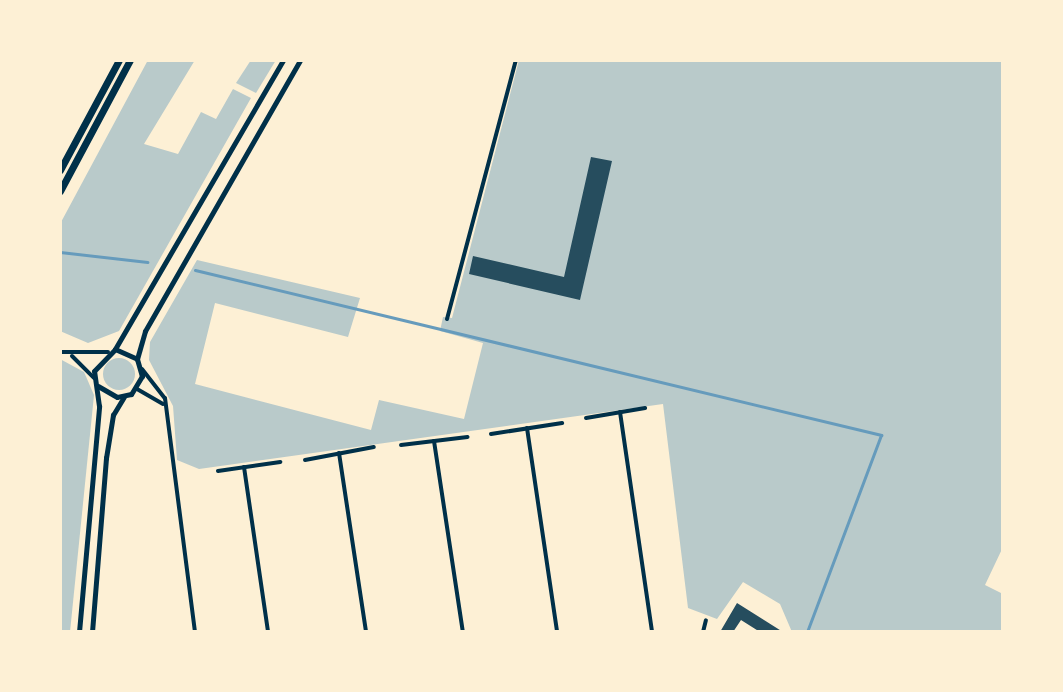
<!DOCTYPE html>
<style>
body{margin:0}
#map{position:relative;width:1063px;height:692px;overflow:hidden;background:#fdf0d5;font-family:"Fira Sans Condensed",sans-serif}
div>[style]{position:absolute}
.green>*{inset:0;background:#b9caca}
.round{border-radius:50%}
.stream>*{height:3px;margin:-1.5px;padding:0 1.5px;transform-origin:1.5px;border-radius:1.5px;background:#669bbc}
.building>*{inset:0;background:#264d5e}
.minor>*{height:4px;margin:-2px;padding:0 2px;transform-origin:2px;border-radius:2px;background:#003049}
.tertiary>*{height:5px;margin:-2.5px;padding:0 2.5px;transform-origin:2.5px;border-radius:2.5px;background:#003049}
.trunk>*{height:7px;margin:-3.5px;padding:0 3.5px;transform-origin:3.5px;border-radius:3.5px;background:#003049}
span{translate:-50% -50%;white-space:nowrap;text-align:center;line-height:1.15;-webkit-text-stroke:6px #fdf0d5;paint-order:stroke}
.frame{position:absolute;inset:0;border:62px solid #fdf0d5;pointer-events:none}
</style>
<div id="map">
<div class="green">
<i style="clip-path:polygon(148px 60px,195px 60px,144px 144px,178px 154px,201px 112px,216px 119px,233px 89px,251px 98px,119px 331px,88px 343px,60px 331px,60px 224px)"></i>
<i style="clip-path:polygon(251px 60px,276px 60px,256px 93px,236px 83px)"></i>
<i style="clip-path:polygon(519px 60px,1003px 60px,1003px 547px,985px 585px,1003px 594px,1003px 632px,792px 632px,780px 604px,743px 582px,717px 619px,688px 608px,663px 404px,199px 469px,177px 460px,173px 406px,149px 360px,150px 342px,197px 260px,360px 298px,348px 337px,215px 303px,195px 384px,371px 430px,379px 400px,464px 419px,483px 343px,440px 331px,443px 317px,452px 318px)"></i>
<i class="round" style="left:103px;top:358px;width:32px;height:32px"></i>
<i style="clip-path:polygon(60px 359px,84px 372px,94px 395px,70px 632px,60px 632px)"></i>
</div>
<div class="stream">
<i style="left:60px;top:252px;width:88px;rotate:6.6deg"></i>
<i style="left:195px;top:270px;width:706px;rotate:13.52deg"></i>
<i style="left:881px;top:435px;width:210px;rotate:110.6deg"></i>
</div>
<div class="building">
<i style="clip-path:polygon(591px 157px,612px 161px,580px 300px,469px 274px,473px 256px,564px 277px)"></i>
<i style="clip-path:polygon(737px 603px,783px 632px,760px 632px,741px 620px,733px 632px,720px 632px)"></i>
</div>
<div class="minor">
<i style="left:447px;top:319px;width:268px;rotate:-75.1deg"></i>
<i style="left:60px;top:352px;width:48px"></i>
<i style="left:72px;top:356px;width:31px;rotate:45deg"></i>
<i style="left:142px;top:369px;width:37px;rotate:52deg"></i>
<i style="left:165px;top:398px;width:236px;rotate:82.7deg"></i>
<i style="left:137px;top:389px;width:30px;rotate:30deg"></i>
<i style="left:620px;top:412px;width:222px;rotate:81.7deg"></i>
<i style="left:586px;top:418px;width:60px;rotate:-9.6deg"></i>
<i style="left:527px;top:428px;width:206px;rotate:81.6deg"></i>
<i style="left:491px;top:434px;width:72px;rotate:-8.8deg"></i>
<i style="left:434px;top:441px;width:193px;rotate:81.4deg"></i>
<i style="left:401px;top:445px;width:67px;rotate:-6.8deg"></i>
<i style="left:339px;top:453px;width:181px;rotate:81.4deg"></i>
<i style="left:305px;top:460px;width:70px;rotate:-10.7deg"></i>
<i style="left:244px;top:467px;width:167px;rotate:81.7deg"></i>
<i style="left:218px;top:471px;width:63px;rotate:-8.3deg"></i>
<i style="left:703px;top:632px;width:12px;rotate:-76deg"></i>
</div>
<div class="tertiary">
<i style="left:115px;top:349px;width:334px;rotate:-59.8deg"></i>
<i style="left:137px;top:359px;width:29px;rotate:-74deg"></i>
<i style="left:145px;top:331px;width:312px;rotate:-60.2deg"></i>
<i style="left:79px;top:632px;width:227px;rotate:-84.9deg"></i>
<i style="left:99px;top:406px;width:35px;rotate:-98deg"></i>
<i style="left:94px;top:371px;width:30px;rotate:-46deg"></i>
<i style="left:115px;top:349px;width:24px;rotate:24deg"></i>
<i style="left:137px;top:359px;width:18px;rotate:74deg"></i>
<i style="left:142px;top:376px;width:21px;rotate:121deg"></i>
<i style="left:131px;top:394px;width:14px;rotate:168deg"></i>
<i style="left:117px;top:397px;width:22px;rotate:-150deg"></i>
<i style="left:92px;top:632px;width:175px;rotate:-85.4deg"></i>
<i style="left:106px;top:458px;width:44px;rotate:-80.8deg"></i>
<i style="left:113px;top:415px;width:21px;rotate:-59deg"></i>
</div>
<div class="trunk">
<i style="left:60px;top:170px;width:125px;rotate:-61.8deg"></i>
<i style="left:60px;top:191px;width:149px;rotate:-61.9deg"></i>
</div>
<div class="frame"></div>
</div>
